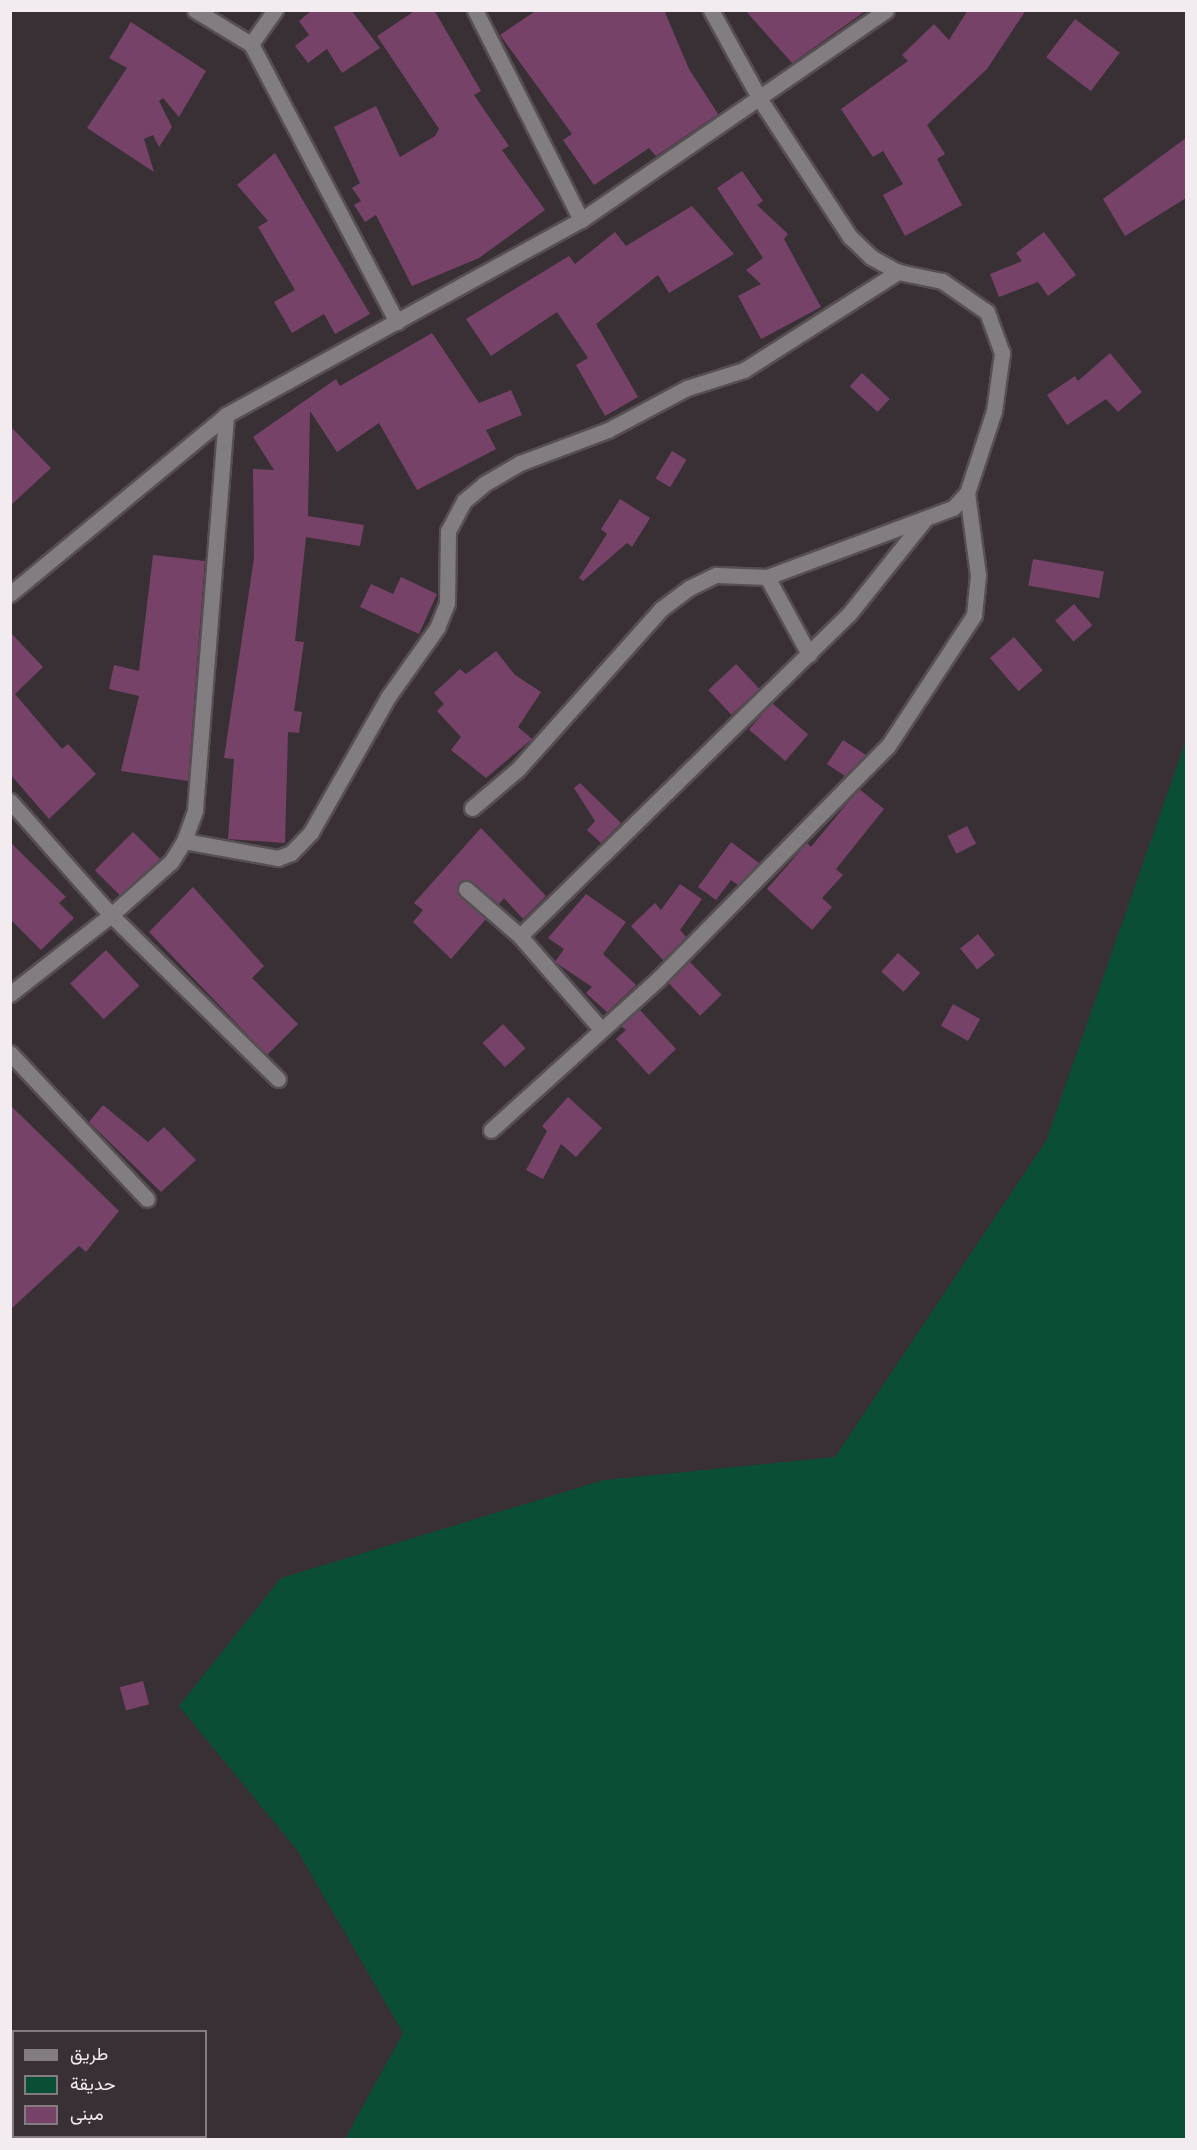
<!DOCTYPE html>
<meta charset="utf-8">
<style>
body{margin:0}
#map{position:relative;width:1197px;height:2150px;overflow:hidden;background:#393036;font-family:Poppins,Vazirmatn,sans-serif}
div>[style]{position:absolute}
.green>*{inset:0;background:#0a4e35}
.building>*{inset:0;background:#774267;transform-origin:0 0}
.roads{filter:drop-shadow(2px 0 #574e54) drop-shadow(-2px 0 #574e54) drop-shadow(0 2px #574e54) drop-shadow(0 -2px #574e54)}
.minor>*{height:15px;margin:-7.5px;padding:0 7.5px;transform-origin:7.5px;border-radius:7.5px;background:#827d80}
span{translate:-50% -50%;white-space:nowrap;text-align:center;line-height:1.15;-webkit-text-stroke:5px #393036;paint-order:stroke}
.frame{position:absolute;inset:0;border:12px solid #f2ecf0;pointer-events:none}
.legend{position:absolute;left:12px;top:2030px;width:195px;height:108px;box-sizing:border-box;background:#393036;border:2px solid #837b80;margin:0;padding:8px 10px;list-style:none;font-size:18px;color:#f2ecf0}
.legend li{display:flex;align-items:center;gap:12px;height:30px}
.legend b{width:30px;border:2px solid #837b80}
</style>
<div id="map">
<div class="green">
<i style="clip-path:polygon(1186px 740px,1186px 2139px,345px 2139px,403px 2033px,297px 1850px,179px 1706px,281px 1578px,604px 1480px,835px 1457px,1046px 1141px)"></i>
</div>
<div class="building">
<i style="clip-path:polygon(312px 10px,351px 10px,380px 48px,342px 73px,327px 49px,308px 63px,295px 46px,309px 35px,299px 21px)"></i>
<i style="clip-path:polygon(416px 10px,434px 10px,481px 91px,474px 95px,509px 146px,502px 150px,545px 210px,479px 258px,412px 286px,376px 215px,365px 222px,354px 205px,361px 201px,352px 188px,360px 183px,334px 127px,376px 106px,400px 157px,435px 136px,439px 129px,377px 36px)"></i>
<i style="clip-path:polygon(537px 10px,664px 10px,689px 69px,718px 114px,656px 156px,649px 148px,594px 185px,563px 140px,572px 134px,500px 35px)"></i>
<i style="clip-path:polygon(745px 10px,867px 10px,792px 63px)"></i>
<i style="clip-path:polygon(968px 10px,1026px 10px,987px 69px,927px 125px,945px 154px,937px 159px,962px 205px,905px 236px,883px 195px,903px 184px,883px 151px,873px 157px,841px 109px,908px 61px,902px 55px,934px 24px,949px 40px)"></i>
<i style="left:1075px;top:19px;width:56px;height:48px;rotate:37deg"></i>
<i style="clip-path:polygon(131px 22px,206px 71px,179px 117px,163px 98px,159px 101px,172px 127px,159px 147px,153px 135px,144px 139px,154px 172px,87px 128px,127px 68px,109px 58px)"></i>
<i style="clip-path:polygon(1186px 138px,1186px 198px,1125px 236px,1103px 199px)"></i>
<i style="clip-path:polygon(275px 153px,370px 314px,335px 334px,324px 314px,292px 333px,274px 302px,295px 290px,258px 227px,268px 221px,237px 185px)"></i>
<i style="clip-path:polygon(742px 171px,763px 201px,757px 205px,788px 234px,784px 239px,821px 307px,761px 339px,738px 296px,761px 284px,746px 270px,763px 258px,717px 188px)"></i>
<i style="clip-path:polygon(692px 206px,734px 254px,669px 293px,658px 275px,596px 324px,638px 397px,605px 416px,576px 365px,588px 358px,557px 312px,491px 356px,466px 319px,569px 256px,575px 264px,615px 232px,626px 246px)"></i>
<i style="clip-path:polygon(1044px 232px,1076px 275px,1048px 296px,1038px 282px,999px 297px,990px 274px,1022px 261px,1016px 253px)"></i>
<i style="clip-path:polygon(432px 333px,479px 403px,511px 390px,522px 415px,486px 430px,496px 449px,417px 490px,379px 423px,337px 452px,310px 411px,308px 516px,364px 525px,360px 546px,306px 537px,295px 641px,304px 642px,294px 711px,302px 712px,299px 733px,288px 732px,285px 843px,228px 839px,234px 759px,224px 758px,254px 558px,253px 469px,274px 470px,253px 437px,336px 379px,340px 386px)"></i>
<i style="clip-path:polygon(1110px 353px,1142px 392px,1118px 412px,1106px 399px,1067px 425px,1047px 395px,1075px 376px,1078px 381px)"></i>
<i style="left:862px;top:373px;width:38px;height:18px;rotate:43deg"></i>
<i style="clip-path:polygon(10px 426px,51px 468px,10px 506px)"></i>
<i style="left:672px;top:451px;width:17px;height:32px;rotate:31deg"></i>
<i style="clip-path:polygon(620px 499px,650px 518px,632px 547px,627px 543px,583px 581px,579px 578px,607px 534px,601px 529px)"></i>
<i style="clip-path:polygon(153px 555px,205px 561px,188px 781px,121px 771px,139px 696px,109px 689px,114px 665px,139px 671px)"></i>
<i style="left:1033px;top:559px;width:72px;height:27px;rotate:10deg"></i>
<i style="clip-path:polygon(401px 577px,437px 594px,419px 634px,360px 607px,371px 584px,393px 594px)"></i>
<i style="left:1074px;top:604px;width:28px;height:25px;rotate:49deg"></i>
<i style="clip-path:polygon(10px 632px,43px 667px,15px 694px,62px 749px,68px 744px,96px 774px,49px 819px,10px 774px)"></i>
<i style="left:1014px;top:637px;width:44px;height:32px;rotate:49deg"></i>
<i style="clip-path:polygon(496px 651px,515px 675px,541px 692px,518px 727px,532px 739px,486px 778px,451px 750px,461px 737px,437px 711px,444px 704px,434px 693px,460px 669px,466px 674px)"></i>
<i style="left:736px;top:664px;width:34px;height:38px;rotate:47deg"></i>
<i style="left:772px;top:703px;width:48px;height:35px;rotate:41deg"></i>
<i style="clip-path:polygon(843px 740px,866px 755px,845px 776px,827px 764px)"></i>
<i style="clip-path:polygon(580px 783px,621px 823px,601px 843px,587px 830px,595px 821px,574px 788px)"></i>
<i style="clip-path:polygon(859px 789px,884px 809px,836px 869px,843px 875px,822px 898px,832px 907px,812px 930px,767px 889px,807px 843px,811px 847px)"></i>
<i style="left:967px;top:826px;width:20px;height:22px;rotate:63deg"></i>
<i style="clip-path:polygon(481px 828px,546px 896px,523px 919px,504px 898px,499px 904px,472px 882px,462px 880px,457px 893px,486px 919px,451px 959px,413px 922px,423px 910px,414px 903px)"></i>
<i style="left:133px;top:832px;width:38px;height:54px;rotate:45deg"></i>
<i style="clip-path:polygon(10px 842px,66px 897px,59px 903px,74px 918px,41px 950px,10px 919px)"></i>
<i style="clip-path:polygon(731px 842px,759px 863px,738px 885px,731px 880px,716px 900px,698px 887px)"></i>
<i style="clip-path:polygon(680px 884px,702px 899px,680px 930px,686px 937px,663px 960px,631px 926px,655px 903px,661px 910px)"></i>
<i style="clip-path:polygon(193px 887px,264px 966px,252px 978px,298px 1024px,267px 1055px,149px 932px)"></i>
<i style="clip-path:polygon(586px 894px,626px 922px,603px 954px,636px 985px,607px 1012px,586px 993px,592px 987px,555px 962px,564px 949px,548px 938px)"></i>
<i style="left:978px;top:934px;width:27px;height:23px;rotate:51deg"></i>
<i style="left:106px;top:950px;width:49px;height:49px;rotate:47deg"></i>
<i style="left:898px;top:953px;width:30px;height:25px;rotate:42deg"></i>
<i style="left:689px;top:961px;width:47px;height:30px;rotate:46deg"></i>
<i style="left:953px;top:1004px;width:31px;height:25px;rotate:29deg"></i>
<i style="clip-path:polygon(639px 1009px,676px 1049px,649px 1075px,616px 1039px,626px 1030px,621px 1026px)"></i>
<i style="left:503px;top:1024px;width:33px;height:28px;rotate:47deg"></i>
<i style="clip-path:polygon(568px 1097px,602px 1128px,576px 1157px,561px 1144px,543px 1179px,526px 1170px,547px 1131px,542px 1126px)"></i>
<i style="clip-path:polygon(10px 1105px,119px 1211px,86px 1252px,79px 1246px,10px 1310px)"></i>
<i style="clip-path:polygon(103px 1105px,148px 1142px,164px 1127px,196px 1160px,161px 1192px,89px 1122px)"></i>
<i style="left:143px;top:1681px;width:24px;height:24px;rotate:75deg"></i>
</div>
<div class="roads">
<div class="minor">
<i style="left:195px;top:10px;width:66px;rotate:31.3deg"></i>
<i style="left:251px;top:44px;width:42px;rotate:-54.8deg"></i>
<i style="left:475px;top:10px;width:235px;rotate:63.2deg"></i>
<i style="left:251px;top:44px;width:314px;rotate:62.3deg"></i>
<i style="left:767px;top:577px;width:88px;rotate:61.4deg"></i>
<i style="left:10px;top:594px;width:281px;rotate:-39.6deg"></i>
<i style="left:10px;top:801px;width:152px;rotate:48.5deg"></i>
<i style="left:111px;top:915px;width:234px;rotate:44.5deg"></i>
<i style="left:472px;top:808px;width:60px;rotate:-40.3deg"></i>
<i style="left:518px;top:769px;width:215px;rotate:-48.2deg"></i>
<i style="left:661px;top:609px;width:35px;rotate:-37deg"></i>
<i style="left:689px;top:588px;width:30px;rotate:-26deg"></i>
<i style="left:716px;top:575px;width:51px;rotate:2.2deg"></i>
<i style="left:767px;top:577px;width:198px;rotate:-20.4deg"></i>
<i style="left:953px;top:508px;width:21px;rotate:-47deg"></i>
<i style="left:967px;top:493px;width:86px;rotate:-71.8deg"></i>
<i style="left:994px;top:411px;width:59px;rotate:-82.1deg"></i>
<i style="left:1002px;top:353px;width:44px;rotate:-110.1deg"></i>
<i style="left:987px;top:312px;width:55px;rotate:-145.4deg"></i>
<i style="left:942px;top:281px;width:45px;rotate:-168.4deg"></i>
<i style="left:898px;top:272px;width:31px;rotate:-151deg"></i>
<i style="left:871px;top:257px;width:29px;rotate:-136deg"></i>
<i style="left:850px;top:237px;width:163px;rotate:-123.2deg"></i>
<i style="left:761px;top:101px;width:104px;rotate:-118.8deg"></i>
<i style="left:184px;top:841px;width:96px;rotate:10.3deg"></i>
<i style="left:278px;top:858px;width:14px;rotate:-21deg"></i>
<i style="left:291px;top:853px;width:29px;rotate:-46deg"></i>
<i style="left:311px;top:832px;width:155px;rotate:-60.3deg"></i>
<i style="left:388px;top:697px;width:85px;rotate:-54.6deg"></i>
<i style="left:437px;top:628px;width:27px;rotate:-68deg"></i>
<i style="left:447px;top:603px;width:72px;rotate:-89.2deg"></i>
<i style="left:448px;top:531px;width:34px;rotate:-62deg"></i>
<i style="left:464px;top:501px;width:26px;rotate:-40deg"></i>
<i style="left:484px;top:484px;width:42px;rotate:-30.3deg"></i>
<i style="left:520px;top:463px;width:94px;rotate:-20.6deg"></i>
<i style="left:608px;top:430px;width:89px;rotate:-28deg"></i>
<i style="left:687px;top:388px;width:60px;rotate:-17.5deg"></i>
<i style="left:744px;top:370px;width:183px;rotate:-32.5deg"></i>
<i style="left:466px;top:889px;width:72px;rotate:41deg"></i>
<i style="left:10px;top:994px;width:128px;rotate:-38deg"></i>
<i style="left:111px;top:915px;width:80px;rotate:-41.5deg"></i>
<i style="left:171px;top:862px;width:25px;rotate:-58deg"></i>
<i style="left:184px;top:841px;width:33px;rotate:-70deg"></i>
<i style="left:195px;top:810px;width:396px;rotate:-85.5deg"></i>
<i style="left:226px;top:415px;width:405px;rotate:-28.8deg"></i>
<i style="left:581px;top:220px;width:370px;rotate:-34.5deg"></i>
<i style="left:601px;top:1029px;width:123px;rotate:-131.1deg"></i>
<i style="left:520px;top:936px;width:460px;rotate:-44.4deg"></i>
<i style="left:849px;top:614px;width:122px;rotate:-51.3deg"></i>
<i style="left:10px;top:1053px;width:200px;rotate:46.8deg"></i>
<i style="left:491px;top:1130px;width:227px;rotate:-42.1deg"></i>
<i style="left:659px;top:978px;width:326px;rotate:-45.4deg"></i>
<i style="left:888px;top:746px;width:157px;rotate:-56.7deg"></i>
<i style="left:974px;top:615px;width:40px;rotate:-84.3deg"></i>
<i style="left:978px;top:575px;width:83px;rotate:-97.6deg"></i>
</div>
</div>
<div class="frame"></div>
<ul class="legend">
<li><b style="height:8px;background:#827d80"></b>طريق</li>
<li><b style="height:16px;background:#0a4e35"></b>حديقة</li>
<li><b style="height:16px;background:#774267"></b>مبنى</li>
</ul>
</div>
